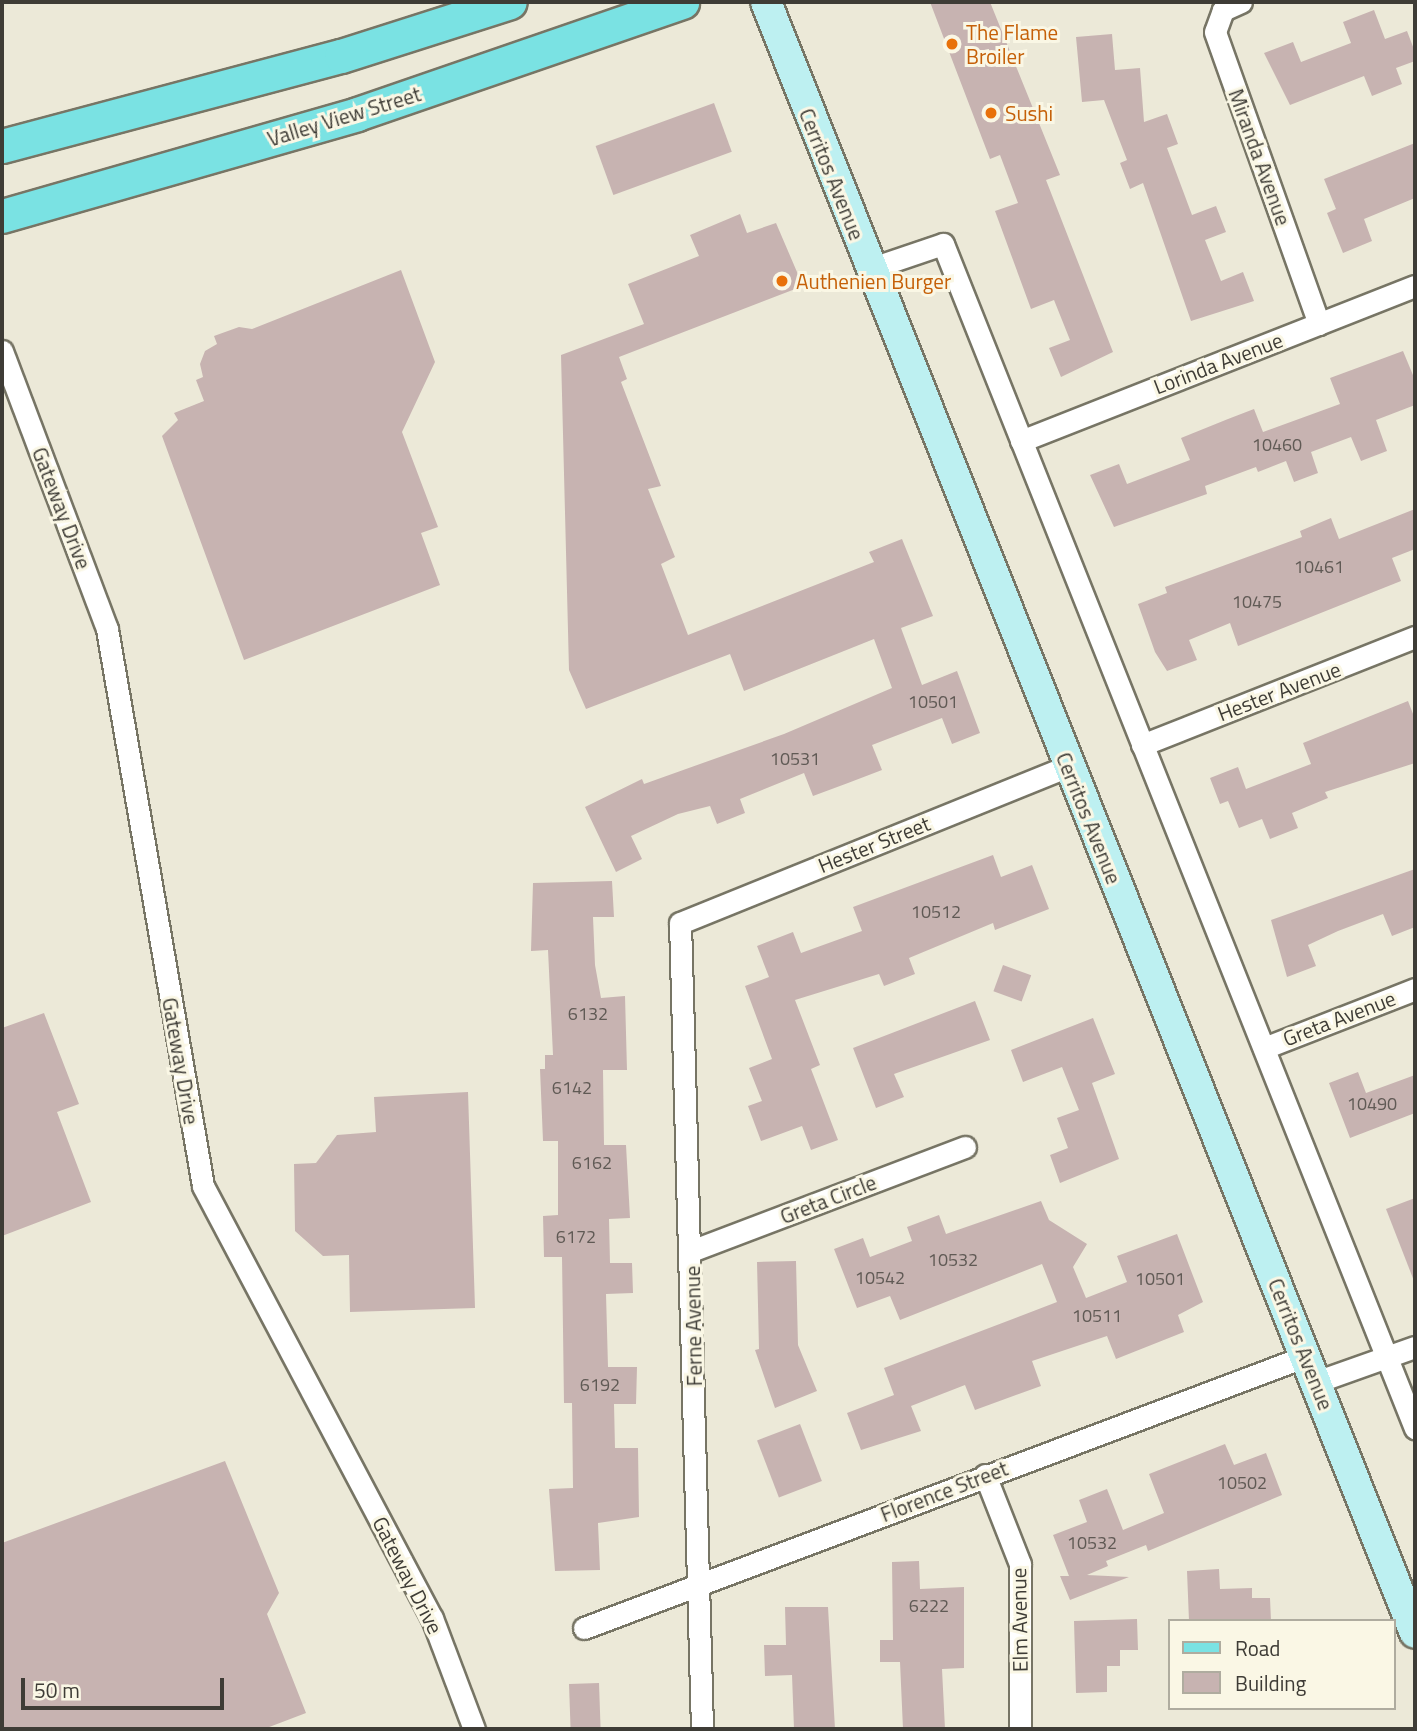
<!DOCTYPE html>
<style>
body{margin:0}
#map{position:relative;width:1417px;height:1731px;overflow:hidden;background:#ece9d8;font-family:"Titillium Web",sans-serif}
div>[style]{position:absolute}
.building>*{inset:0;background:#c7b3b1;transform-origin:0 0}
.roads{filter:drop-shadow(2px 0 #777565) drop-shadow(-2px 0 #777565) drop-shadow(0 2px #777565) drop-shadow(0 -2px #777565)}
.street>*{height:21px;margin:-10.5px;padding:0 10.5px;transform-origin:10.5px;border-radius:10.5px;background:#fff}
.secondary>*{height:30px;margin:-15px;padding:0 15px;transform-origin:15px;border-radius:15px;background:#bdf0f1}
.primary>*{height:33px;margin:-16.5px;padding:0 16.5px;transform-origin:16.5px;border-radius:16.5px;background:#7ae2e3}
.dots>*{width:19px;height:19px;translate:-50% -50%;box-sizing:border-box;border:4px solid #faf7e5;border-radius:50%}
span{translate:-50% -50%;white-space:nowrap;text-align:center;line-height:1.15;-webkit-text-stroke:6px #faf7e5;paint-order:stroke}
.number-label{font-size:18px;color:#605a55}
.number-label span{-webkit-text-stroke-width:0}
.food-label{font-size:21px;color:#c56008}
.left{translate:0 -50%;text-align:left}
.street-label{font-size:21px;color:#3e3c36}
.frame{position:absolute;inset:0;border:4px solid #3e3c36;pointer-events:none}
.legend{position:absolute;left:1168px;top:1619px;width:228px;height:91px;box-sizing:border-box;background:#faf7e5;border:2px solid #afac9f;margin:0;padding:9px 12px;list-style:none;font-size:21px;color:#3e3c36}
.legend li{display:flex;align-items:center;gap:14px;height:35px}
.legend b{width:35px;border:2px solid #afac9f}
.scale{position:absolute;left:21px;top:1678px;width:203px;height:32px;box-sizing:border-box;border:4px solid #3e3c36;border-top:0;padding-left:9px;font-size:21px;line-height:24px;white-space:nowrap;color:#3e3c36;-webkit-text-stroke:5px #faf7e5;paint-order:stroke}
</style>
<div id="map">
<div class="building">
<i style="clip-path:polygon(930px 2px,990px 2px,1060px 175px,1046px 180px,1113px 352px,1061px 377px,1049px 348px,1070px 340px,1054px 300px,1031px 309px,995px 211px,1018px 203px,1000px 155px,990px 159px)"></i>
<i style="clip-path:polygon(1374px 10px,1385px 39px,1407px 31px,1415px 52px,1415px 61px,1396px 68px,1402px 84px,1372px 96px,1364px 76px,1290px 105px,1264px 53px,1293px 42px,1301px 62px,1351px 43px,1343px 22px)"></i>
<i style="clip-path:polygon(1112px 34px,1115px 70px,1140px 68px,1144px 122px,1167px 114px,1178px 144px,1167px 148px,1192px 215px,1216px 206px,1226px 232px,1205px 240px,1221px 281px,1243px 272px,1254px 301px,1191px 321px,1143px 183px,1130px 189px,1120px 163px,1127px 160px,1104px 100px,1082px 102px,1076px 37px)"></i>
<i style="left:714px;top:103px;width:52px;height:126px;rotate:70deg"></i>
<i style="clip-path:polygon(1415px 143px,1415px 198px,1364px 219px,1372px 241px,1343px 253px,1327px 213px,1336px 209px,1324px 179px)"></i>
<i style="clip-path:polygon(740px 214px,747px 233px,776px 223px,803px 286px,619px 357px,627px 379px,621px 382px,661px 486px,648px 489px,675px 557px,661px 564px,688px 635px,874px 562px,869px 552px,902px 539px,933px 616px,901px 628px,922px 685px,957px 671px,980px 733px,952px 744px,942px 718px,872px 745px,882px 770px,848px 783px,813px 796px,804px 773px,740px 799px,745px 813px,717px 824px,710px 806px,678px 814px,631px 836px,642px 859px,616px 872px,585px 807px,642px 779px,644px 784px,784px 734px,892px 688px,874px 639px,744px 691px,730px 654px,586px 709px,569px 670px,561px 355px,644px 324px,628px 284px,699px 256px,690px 235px)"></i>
<i style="clip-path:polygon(401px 270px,435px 362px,402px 432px,438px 527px,421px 533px,440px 585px,244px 660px,162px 436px,178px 420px,174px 413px,204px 401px,196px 380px,203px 377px,200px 364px,205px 351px,217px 344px,214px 336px,239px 327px,252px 329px)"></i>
<i style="clip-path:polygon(1403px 351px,1415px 380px,1415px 405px,1376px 420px,1387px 451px,1361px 461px,1351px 437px,1311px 452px,1318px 473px,1294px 482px,1286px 461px,1258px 472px,1256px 467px,1205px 486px,1207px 494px,1114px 527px,1090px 475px,1119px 464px,1127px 484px,1190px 460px,1181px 438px,1228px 419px,1254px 409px,1263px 432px,1340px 404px,1330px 378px)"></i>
<i style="clip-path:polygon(1415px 509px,1415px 549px,1392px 558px,1401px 581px,1238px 646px,1230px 623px,1189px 640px,1197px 660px,1167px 671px,1155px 652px,1138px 604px,1167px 593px,1165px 587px,1302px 537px,1300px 531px,1331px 518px,1339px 539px)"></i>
<i style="clip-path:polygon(1408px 701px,1415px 719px,1415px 763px,1325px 792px,1328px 798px,1292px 813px,1298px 828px,1270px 839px,1262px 819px,1239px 828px,1228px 801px,1220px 804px,1210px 778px,1238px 767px,1246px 789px,1311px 764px,1303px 743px)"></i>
<i style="clip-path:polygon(993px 855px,1001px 877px,1032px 865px,1049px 909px,995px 930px,993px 923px,909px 958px,915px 974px,884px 986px,879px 974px,795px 1000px,820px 1065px,811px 1069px,838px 1140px,811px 1150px,802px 1126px,761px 1141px,748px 1106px,762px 1101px,749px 1068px,772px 1059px,745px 986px,769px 977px,757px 946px,793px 932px,801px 953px,862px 931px,853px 907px)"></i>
<i style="clip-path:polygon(1415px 869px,1415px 927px,1392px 936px,1383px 914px,1338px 931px,1308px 945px,1316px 966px,1287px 977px,1271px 920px)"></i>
<i style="clip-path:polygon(612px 881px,614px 917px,593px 917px,595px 965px,601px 998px,625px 996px,627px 1070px,603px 1070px,604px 1145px,626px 1145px,630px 1218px,609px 1219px,610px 1263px,632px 1263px,633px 1293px,606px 1294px,608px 1367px,637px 1367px,636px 1404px,614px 1404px,615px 1448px,638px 1448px,639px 1517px,598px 1523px,600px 1570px,555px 1571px,549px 1489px,573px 1488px,572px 1403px,564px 1403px,562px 1257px,544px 1257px,543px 1216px,558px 1215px,558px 1141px,543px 1141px,540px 1069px,545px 1069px,545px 1055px,553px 1055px,548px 950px,531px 951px,533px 883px)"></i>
<i style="left:1003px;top:965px;width:30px;height:28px;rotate:20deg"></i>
<i style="clip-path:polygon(975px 1001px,990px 1040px,894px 1074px,904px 1097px,876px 1108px,853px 1048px)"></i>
<i style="clip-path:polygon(44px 1013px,79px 1104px,57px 1112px,91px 1202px,2px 1236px,2px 1028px)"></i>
<i style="clip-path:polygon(1093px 1018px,1115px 1074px,1092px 1083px,1119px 1159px,1060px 1183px,1050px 1155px,1068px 1148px,1057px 1118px,1079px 1110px,1062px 1067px,1023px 1082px,1011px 1050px)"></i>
<i style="clip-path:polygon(1358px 1072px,1366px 1093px,1415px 1075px,1415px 1113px,1350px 1138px,1329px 1083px)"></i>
<i style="clip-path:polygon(468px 1092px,475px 1308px,350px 1312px,349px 1255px,323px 1256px,295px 1231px,294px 1164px,316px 1163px,337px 1135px,376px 1132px,374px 1097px)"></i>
<i style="clip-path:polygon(1415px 1198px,1415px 1281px,1414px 1281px,1386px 1209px)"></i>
<i style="clip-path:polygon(1041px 1201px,1049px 1220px,1087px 1244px,1073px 1267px,1086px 1298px,1127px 1282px,1117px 1256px,1177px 1234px,1203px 1302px,1178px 1315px,1184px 1332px,1116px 1359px,1107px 1336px,1032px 1361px,1041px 1386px,975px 1410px,965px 1385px,911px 1406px,921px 1431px,861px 1450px,847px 1413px,894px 1395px,884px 1368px,1057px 1302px,1042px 1264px,900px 1320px,890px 1296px,857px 1308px,834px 1249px,863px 1238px,870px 1257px,912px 1241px,907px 1227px,939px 1215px,946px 1234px)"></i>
<i style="clip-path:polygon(796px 1261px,798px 1345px,817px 1391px,775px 1408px,755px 1350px,759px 1349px,757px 1262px)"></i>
<i style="left:800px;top:1424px;width:61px;height:46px;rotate:69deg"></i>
<i style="clip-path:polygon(1225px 1444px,1234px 1465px,1266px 1453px,1282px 1495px,1148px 1551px,1146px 1545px,1106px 1561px,1108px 1566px,1087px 1575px,1129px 1577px,1070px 1600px,1060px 1576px,1069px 1576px,1053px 1535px,1087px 1522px,1079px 1500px,1107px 1489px,1123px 1530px,1164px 1513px,1149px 1474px)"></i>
<i style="clip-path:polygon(225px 1461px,279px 1593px,267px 1614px,306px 1713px,264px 1729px,2px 1729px,2px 1543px)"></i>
<i style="clip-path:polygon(919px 1561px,920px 1589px,964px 1587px,964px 1668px,942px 1669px,945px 1729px,903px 1729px,900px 1662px,880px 1662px,880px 1640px,893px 1640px,892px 1562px)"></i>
<i style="clip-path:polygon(1219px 1569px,1220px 1589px,1252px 1588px,1252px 1598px,1270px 1598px,1271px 1621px,1189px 1621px,1187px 1571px)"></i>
<i style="clip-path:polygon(785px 1607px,828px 1607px,835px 1729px,794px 1729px,792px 1675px,765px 1676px,764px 1645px,786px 1645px)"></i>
<i style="clip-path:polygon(1137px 1619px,1138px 1650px,1120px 1650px,1120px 1666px,1107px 1666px,1107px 1692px,1076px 1693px,1074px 1621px)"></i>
<i style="left:599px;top:1683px;width:46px;height:30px;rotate:88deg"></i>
</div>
<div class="roads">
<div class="street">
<i style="left:1241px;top:2px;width:20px;rotate:156deg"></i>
<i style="left:1223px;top:10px;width:23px;rotate:110deg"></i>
<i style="left:1215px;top:32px;width:310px;rotate:70.4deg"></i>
<i style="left:869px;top:269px;width:78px;rotate:-18.7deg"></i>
<i style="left:943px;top:244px;width:1275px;rotate:68.27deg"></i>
<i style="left:2px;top:351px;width:297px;rotate:69.3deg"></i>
<i style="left:107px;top:629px;width:565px;rotate:80.22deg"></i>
<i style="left:203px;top:1186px;width:489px;rotate:62.1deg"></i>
<i style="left:432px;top:1618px;width:119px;rotate:69.3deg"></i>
<i style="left:1021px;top:441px;width:423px;rotate:-21.5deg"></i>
<i style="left:1142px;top:745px;width:294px;rotate:-21.6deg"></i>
<i style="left:1264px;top:1048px;width:162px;rotate:-21.3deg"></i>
<i style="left:691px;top:1251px;width:293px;rotate:-20.8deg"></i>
<i style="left:1316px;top:1382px;width:105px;rotate:-19.5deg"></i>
<i style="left:985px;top:1475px;width:96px;rotate:68.5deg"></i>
<i style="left:1020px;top:1564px;width:165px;rotate:90deg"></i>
<i style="left:584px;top:1628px;width:772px;rotate:-20.64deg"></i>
<i style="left:702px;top:1729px;width:806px;rotate:-91.56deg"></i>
<i style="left:680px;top:923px;width:419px;rotate:-22deg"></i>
</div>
<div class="secondary">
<i style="left:766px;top:2px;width:1755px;rotate:68.3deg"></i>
</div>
<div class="primary">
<i style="left:2px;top:146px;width:351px;rotate:-14.9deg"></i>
<i style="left:341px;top:56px;width:177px;rotate:-17.7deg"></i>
<i style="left:2px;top:216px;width:369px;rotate:-16deg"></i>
<i style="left:357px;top:114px;width:344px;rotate:-19deg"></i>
</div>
</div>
<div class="dots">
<i style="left:952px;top:44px;background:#e8710a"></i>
<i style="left:991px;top:113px;background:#e8710a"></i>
<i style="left:782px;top:281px;background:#e8710a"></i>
</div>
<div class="number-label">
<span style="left:1277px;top:445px">10460</span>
<span style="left:1319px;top:567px">10461</span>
<span style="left:1257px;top:602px">10475</span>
<span style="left:933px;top:702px">10501</span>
<span style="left:795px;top:759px">10531</span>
<span style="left:936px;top:912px">10512</span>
<span style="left:588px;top:1014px">6132</span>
<span style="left:572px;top:1088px">6142</span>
<span style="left:1372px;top:1104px">10490</span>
<span style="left:592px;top:1163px">6162</span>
<span style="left:576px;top:1237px">6172</span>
<span style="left:953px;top:1260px">10532</span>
<span style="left:880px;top:1278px">10542</span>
<span style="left:1160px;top:1279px">10501</span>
<span style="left:1097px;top:1316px">10511</span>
<span style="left:600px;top:1385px">6192</span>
<span style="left:1242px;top:1483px">10502</span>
<span style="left:1092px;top:1543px">10532</span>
<span style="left:929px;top:1606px">6222</span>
</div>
<div class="food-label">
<span class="left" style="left:966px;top:44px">The Flame<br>Broiler</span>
<span class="left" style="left:1005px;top:113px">Sushi</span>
<span class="left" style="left:796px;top:281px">Authenien Burger</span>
</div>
<div class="street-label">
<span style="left:344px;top:116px;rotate:-17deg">Valley View Street</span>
<span style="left:1260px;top:157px;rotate:70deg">Miranda Avenue</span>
<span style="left:832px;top:174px;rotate:68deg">Cerritos Avenue</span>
<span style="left:1218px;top:363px;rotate:-21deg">Lorinda Avenue</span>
<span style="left:62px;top:508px;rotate:69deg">Gateway Drive</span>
<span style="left:1279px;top:691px;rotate:-21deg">Hester Avenue</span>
<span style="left:1089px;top:818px;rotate:68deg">Cerritos Avenue</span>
<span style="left:874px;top:844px;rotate:-22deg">Hester Street</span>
<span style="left:1339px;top:1018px;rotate:-21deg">Greta Avenue</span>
<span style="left:181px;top:1061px;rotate:80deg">Gateway Drive</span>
<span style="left:828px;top:1199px;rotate:-21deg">Greta Circle</span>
<span style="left:693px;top:1326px;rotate:-91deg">Ferne Avenue</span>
<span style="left:1301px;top:1344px;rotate:68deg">Cerritos Avenue</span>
<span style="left:944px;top:1491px;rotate:-21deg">Florence Street</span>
<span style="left:408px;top:1575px;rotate:63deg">Gateway Drive</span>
<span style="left:1019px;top:1620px;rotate:-91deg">Elm Avenue</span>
</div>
<div class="frame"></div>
<ul class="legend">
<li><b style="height:9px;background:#7ae2e3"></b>Road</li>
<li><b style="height:19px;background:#c7b3b1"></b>Building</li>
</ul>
<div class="scale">50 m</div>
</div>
